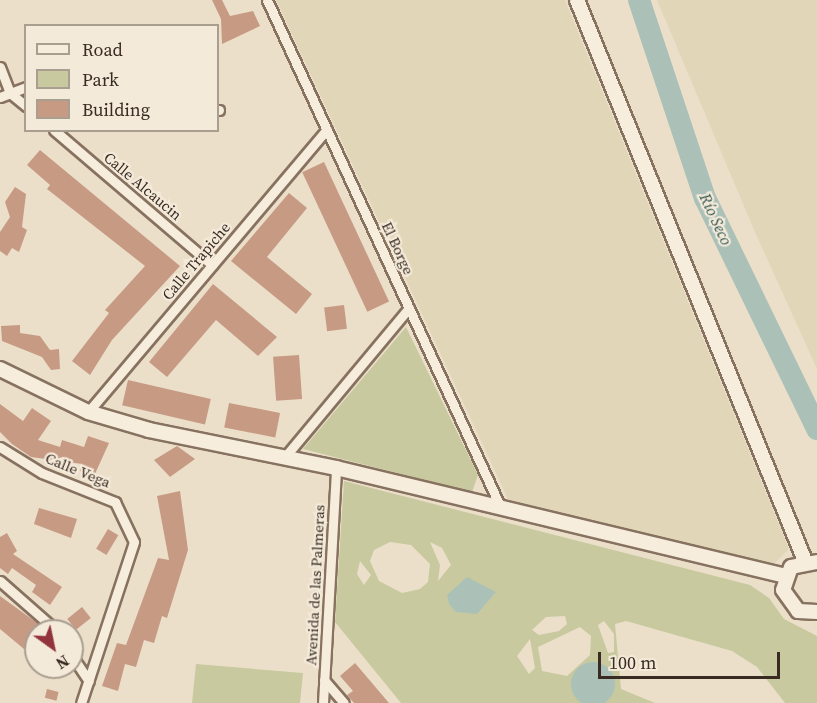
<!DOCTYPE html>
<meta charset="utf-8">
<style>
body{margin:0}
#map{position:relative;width:817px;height:703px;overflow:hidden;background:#ecdfca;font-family:"Source Serif 4",serif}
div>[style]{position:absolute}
.farmland>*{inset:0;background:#e1d7b8}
.green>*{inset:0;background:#c8c99f}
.water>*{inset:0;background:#abc1b8}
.round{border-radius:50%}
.river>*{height:22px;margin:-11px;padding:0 11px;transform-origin:11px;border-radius:11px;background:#abc1b8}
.building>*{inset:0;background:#c79a84;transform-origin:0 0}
.roads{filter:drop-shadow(2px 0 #877260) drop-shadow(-2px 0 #877260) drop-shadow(0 2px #877260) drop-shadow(0 -2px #877260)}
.street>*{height:9px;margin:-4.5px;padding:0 4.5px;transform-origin:4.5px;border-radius:4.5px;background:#f7eddd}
.secondary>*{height:14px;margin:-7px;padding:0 7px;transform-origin:7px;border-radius:7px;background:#f7eddd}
span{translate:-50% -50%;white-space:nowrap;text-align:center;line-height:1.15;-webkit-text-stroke:4.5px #f4eada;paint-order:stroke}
.street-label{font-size:15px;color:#392b22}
.water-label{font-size:16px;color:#335852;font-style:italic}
.legend{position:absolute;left:24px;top:24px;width:195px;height:108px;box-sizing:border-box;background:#f4eada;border:2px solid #a99e90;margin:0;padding:8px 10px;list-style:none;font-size:18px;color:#392b22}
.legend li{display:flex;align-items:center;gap:12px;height:30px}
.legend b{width:30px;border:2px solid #a99e90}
.north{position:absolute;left:24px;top:619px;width:60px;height:60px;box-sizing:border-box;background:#f4eada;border:2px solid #a99e90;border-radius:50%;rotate:147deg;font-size:16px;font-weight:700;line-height:24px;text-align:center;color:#392b22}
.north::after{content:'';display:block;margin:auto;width:21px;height:27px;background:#92343c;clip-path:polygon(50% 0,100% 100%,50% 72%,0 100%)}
.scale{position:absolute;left:598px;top:652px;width:182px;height:27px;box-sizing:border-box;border:3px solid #392b22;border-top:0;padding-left:8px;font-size:18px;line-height:21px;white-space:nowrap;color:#392b22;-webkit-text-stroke:4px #f4eada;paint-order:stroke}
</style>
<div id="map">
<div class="farmland">
<i style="clip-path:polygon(276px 0,565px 0,789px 549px,773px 565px,626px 535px,508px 499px)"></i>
<i style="clip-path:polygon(657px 0,817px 0,817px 369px,754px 230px)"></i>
</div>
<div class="green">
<i style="clip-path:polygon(406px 327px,478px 475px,472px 492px,303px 449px)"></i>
<i style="clip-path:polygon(evenodd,344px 481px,750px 585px,769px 598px,784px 619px,817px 636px,817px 703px,785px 703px,757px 667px,732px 651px,626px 621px,615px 624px,621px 689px,655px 703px,401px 703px,335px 622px,344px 481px,390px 542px,411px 545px,430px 564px,428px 582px,420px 589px,402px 593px,379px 581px,370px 561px,374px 550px,390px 542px,344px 481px,430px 542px,442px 548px,451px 565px,438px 581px,440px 565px,430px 542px,344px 481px,360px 561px,371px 575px,364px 585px,357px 574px,360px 561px,344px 481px,565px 616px,567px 624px,559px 631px,539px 635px,532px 630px,546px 617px,565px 616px,344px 481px,604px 621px,614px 634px,614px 652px,608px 653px,598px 625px,604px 621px,344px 481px,580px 627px,591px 636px,590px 655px,567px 676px,542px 671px,538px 647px,580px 627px,344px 481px,530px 639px,535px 668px,529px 674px,517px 656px,530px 639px)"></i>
<i style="clip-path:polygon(196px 664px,303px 673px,300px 703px,192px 703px)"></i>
</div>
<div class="water">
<i style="clip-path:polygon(467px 577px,496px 592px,477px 614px,456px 612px,449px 604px,447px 595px)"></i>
<i class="round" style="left:571px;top:662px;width:44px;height:44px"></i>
</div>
<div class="river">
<i style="left:639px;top:0;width:209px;rotate:71.6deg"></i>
<i style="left:705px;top:198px;width:257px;rotate:64.1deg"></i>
</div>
<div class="building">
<i style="clip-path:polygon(212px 0,222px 0,230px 16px,253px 11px,260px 26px,222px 44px,221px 19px)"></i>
<i style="clip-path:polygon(40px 150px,180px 266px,112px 340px,90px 375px,72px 361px,109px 313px,105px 310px,145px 266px,47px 189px,50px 185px,27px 165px)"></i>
<i style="left:324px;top:162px;width:154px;height:24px;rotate:65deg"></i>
<i style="clip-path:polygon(15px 187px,26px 194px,22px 227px,27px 230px,19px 252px,12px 248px,7px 256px,0 251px,0 232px,10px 217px,5px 202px)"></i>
<i style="clip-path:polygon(289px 193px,307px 208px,267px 257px,312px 294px,296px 314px,231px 261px)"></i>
<i style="clip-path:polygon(213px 284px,277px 337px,258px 356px,216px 320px,167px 377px,149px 362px)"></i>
<i style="left:344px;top:305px;width:24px;height:20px;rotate:83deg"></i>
<i style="clip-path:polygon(20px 325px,20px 333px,40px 336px,50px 350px,59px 349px,60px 369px,51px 370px,42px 357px,2px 341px,1px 326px)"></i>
<i style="left:299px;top:355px;width:44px;height:26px;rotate:86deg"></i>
<i style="left:128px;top:380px;width:85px;height:26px;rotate:13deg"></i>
<i style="left:229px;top:403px;width:52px;height:25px;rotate:11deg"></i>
<i style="clip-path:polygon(0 404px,23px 421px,32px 408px,51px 421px,38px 440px,60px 447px,62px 440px,84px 447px,88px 436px,109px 443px,94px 476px,80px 471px,82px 464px,31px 457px,12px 444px,0 432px)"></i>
<i style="clip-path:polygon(177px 446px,195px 459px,170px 477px,154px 460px)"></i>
<i style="clip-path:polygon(180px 491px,188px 550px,167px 618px,162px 616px,154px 643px,144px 640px,136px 667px,125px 664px,118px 691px,102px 686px,117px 643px,126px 645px,158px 558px,169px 560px,157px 496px)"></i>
<i style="clip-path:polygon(39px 508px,77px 519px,71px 538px,34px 524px)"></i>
<i style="left:108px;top:529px;width:12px;height:23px;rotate:31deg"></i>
<i style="clip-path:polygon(7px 533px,17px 551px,13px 554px,62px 587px,50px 605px,32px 592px,36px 585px,12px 568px,8px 574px,0 568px,0 537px)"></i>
<i style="clip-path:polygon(0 596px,40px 625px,24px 649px,0 629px)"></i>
<i style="left:82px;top:607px;width:14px;height:19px;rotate:51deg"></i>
<i style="clip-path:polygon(355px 663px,389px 703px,354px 703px,347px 695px,353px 691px,340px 676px)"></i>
<i style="left:47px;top:689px;width:12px;height:9px;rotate:14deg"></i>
</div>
<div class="roads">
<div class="street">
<i style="left:267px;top:0;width:559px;rotate:65.27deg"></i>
<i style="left:0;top:67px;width:28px;rotate:69deg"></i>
<i style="left:10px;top:93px;width:21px;rotate:39deg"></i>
<i style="left:0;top:97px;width:28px;rotate:-21deg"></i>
<i style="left:218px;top:110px;width:1px"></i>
<i style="left:54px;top:130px;width:208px;rotate:40.5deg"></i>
<i style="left:88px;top:412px;width:370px;rotate:-49.8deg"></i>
<i style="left:0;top:447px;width:49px;rotate:31.8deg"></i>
<i style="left:42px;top:473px;width:79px;rotate:21.7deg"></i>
<i style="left:115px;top:502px;width:44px;rotate:64.6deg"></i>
<i style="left:134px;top:542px;width:169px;rotate:108.2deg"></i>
<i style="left:284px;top:458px;width:195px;rotate:-50.2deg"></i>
<i style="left:0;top:581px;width:76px;rotate:41.3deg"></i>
<i style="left:72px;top:656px;width:30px;rotate:56deg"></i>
<i style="left:324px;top:680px;width:30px;rotate:49deg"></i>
<i style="left:323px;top:703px;width:235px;rotate:-86.8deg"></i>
</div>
<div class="secondary">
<i style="left:577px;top:0;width:606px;rotate:67.88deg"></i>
<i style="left:0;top:369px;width:98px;rotate:26deg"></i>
<i style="left:88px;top:412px;width:64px;rotate:16.4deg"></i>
<i style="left:149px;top:430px;width:191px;rotate:11.5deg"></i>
<i style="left:336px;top:468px;width:462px;rotate:13.5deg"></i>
<i style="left:817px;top:562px;width:26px;rotate:169deg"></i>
<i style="left:791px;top:567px;width:24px;rotate:109deg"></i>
<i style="left:783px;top:590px;width:26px;rotate:54deg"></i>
<i style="left:798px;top:611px;width:19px;rotate:3deg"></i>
</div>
</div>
<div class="street-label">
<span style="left:143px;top:186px;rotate:40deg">Calle Alcaucin</span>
<span style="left:398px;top:248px;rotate:65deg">El Borge</span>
<span style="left:196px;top:261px;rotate:-50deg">Calle Trapiche</span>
<span style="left:78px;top:470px;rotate:22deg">Calle Vega</span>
<span style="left:315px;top:585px;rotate:-87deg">Avenida de las Palmeras</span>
</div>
<div class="water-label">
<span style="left:716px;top:219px;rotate:65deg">Río Seco</span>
</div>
<ul class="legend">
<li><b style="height:8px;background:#f7eddd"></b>Road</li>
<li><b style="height:16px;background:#c8c99f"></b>Park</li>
<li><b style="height:16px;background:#c79a84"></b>Building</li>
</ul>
<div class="north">N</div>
<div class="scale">100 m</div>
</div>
